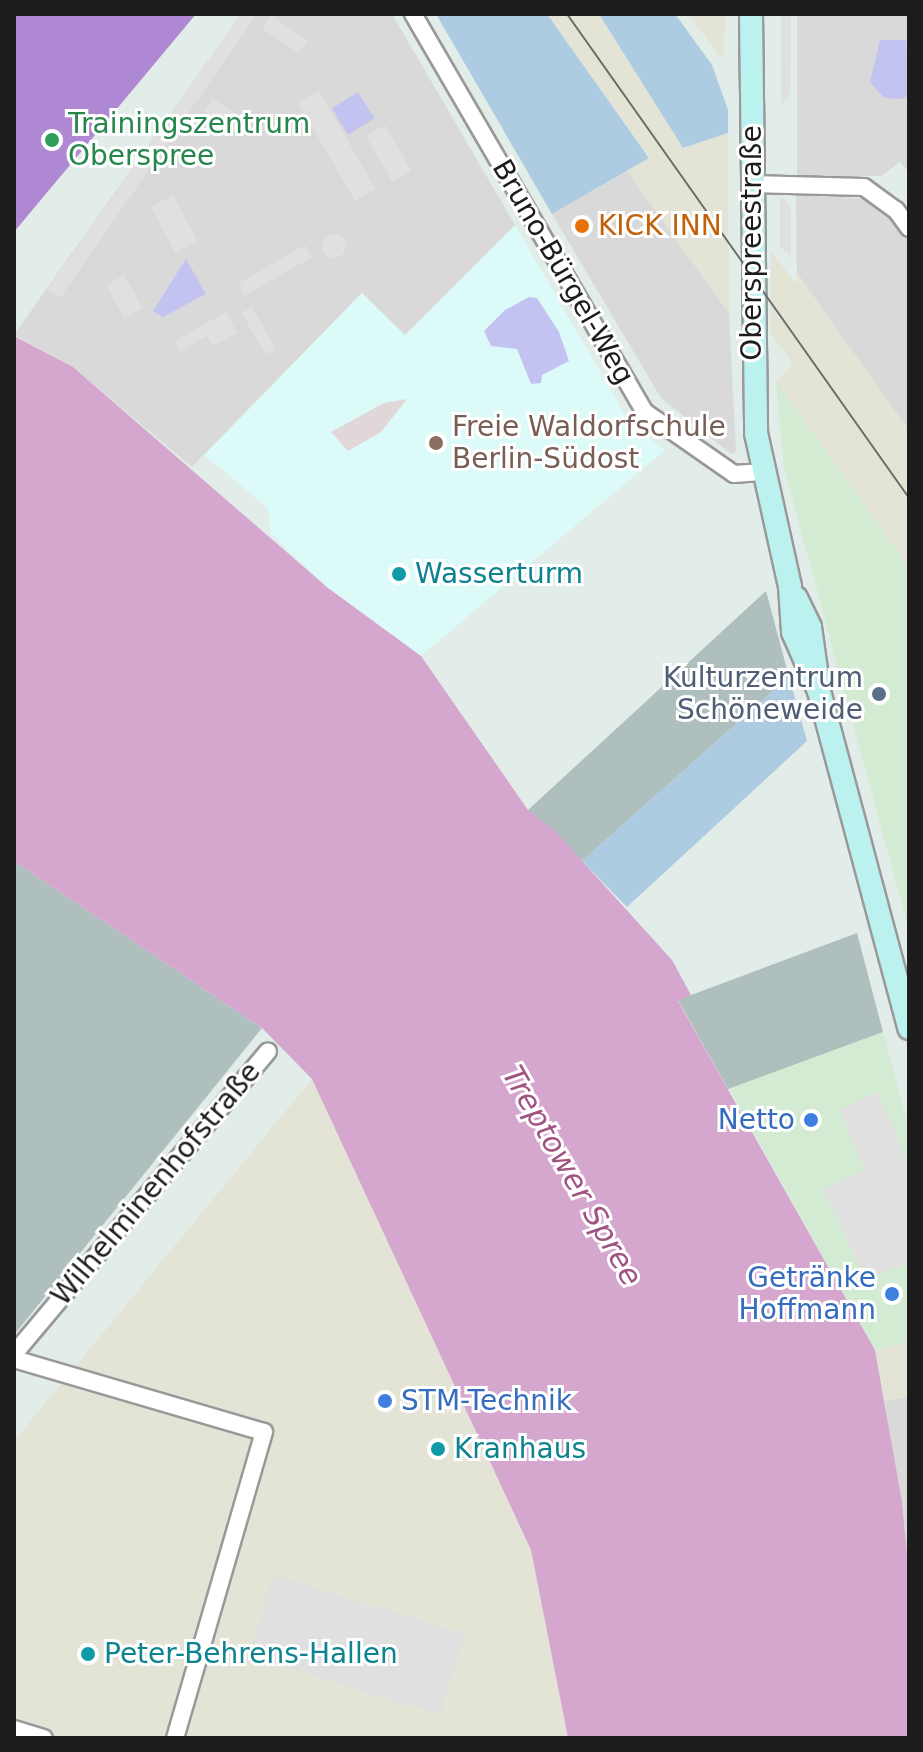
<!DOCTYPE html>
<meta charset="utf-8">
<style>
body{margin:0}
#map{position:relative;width:923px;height:1752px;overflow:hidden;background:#e2ece8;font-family:"DejaVu Sans",sans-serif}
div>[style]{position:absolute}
.residential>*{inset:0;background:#d9d9d9}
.commercial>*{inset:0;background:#d4ebd3}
.industrial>*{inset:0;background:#e3e4d5}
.education>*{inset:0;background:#dcfbf8}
.construction>*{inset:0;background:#afbfbe}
.grass>*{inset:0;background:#adcbe1}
.park>*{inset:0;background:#c3c3f2;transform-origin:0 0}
.pitch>*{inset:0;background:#af88d3}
.parking>*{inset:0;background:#e0e0e0;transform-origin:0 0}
.round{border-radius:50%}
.plaza>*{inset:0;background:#e1d7d8}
.water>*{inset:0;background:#d5a7cf}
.roads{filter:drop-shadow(2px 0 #999) drop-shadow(-2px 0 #999) drop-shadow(0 2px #999) drop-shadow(0 -2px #999)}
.street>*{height:16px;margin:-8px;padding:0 8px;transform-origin:8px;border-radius:8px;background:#fff}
.secondary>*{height:22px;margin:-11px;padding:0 11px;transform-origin:11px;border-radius:11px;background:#bbf1ef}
.tram>*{height:2px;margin:-1px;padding:0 1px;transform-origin:1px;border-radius:1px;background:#6a6a6a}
.dots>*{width:22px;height:22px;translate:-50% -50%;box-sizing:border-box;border:4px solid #fff;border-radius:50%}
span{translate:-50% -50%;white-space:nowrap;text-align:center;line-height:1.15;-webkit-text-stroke:6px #fff;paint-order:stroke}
.leisure-label{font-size:28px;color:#27864d}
.left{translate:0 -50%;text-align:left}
.food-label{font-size:28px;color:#c56008}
.street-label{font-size:28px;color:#1c1c1c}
.education-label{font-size:28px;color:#785e54}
.culture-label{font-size:28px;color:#0d838f}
.service-label{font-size:28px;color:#4e5e75}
.right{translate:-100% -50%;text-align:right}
.shop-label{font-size:28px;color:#366cbe}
.water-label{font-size:30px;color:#a05381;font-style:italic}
.frame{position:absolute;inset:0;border:16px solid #1c1c1c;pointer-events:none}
</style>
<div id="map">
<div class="residential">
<i style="clip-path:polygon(241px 14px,392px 14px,515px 225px,404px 336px,362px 293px,192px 467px,73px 367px,14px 335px)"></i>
<i style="clip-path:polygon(797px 14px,909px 14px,909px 173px,900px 162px,881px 176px,797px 176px)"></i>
<i style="clip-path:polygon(627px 171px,729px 313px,736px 452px,731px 454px,661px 398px,552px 214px)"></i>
<i style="clip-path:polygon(796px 194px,869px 199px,881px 205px,909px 242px,909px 431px,797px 273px)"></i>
<i style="clip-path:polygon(909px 1387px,909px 1577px,885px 1401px,908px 1397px)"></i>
</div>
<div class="commercial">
<i style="clip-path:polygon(776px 381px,909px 567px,909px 931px,784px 468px)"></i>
<i style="clip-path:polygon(883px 1032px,909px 1129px,909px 1342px,875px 1350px,729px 1088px)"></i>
</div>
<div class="industrial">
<i style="clip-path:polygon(547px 14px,599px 14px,683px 148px,728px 133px,729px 313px,627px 171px,649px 157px)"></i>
<i style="clip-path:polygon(689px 14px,725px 14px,724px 55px,718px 55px)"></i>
<i style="clip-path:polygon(771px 251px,796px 284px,797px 273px,909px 431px,909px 567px,776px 381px,793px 364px,770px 332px)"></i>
<i style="clip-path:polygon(312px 1079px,531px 1550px,568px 1738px,14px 1738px,14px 1441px)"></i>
<i style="clip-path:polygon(909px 1342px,908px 1397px,885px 1401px,875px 1350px)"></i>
</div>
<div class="education">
<i style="clip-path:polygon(515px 225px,631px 425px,665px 450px,421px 656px,328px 588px,270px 533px,268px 508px,204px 455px,362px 293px,405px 335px)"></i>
</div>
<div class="construction">
<i style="clip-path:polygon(766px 591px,789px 677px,582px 861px,528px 810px)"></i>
<i style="clip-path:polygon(14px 861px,262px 1028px,14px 1335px)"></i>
<i style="clip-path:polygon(857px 933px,883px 1032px,728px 1089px,678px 1000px)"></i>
</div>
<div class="grass">
<i style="clip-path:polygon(436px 14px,547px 14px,649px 158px,552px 214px)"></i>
<i style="clip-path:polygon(599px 14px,675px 14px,712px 65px,728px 110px,728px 133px,683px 148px)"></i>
<i style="clip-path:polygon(789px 677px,807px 741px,627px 907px,582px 861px)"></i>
</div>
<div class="park">
<i style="clip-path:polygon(880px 40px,906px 40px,909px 95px,901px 99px,884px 98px,870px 82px)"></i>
<i style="left:358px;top:92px;width:31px;height:31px;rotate:58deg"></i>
<i style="clip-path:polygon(186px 259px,206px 294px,163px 317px,153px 311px)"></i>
<i style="clip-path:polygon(529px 297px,537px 298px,559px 332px,569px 361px,542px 375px,541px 383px,531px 384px,517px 349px,491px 346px,484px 331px,505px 310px)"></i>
</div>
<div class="pitch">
<i style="clip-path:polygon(14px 14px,196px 14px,14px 232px)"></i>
</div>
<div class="parking">
<i style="clip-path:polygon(241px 14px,257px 14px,60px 298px,47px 290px)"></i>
<i style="clip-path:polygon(781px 14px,791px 14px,790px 95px,781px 105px)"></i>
<i style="left:271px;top:15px;width:45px;height:16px;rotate:35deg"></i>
<i style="left:319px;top:91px;width:113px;height:24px;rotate:60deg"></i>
<i style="left:213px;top:98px;width:46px;height:16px;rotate:34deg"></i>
<i style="left:385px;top:125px;width:53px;height:22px;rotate:60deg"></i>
<i style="left:173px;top:195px;width:52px;height:25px;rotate:62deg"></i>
<i style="clip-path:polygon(780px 196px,791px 206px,791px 256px,780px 246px)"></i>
<i class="round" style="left:322px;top:234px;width:24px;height:24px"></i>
<i style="left:305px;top:245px;width:14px;height:77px;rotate:60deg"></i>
<i style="left:124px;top:275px;width:38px;height:21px;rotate:60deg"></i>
<i style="left:252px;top:307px;width:48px;height:12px;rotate:60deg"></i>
<i style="clip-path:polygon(226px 312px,237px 333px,213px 346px,207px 336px,180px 351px,175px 341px)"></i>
<i style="clip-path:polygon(878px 1092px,909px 1166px,909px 1263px,866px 1279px,823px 1189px,865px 1170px,840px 1110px)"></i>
<i style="left:273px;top:1575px;width:201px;height:85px;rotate:17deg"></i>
</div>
<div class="plaza">
<i style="clip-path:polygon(407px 399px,381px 432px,348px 451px,331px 432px,384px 403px)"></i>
</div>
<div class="water">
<i style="clip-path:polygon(14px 336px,73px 367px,328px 588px,421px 656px,528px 810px,554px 830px,672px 960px,691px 995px,678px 1001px,875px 1350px,902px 1502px,909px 1577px,909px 1738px,568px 1738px,531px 1550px,312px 1079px,262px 1028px,14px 861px)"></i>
</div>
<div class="roads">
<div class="street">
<i style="left:413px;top:14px;width:461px;rotate:59.8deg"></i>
<i style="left:645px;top:412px;width:108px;rotate:34.9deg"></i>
<i style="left:734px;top:474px;width:27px;rotate:-4deg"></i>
<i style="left:751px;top:184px;width:113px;rotate:1.5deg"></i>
<i style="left:864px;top:187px;width:39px;rotate:36deg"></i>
<i style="left:896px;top:210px;width:22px;rotate:54deg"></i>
<i style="left:14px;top:1354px;width:395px;rotate:-50deg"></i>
<i style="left:14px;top:1359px;width:260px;rotate:16.3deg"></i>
<i style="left:264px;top:1432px;width:319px;rotate:106.2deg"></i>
<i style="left:14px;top:1729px;width:31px;rotate:17deg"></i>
</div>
<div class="secondary">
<i style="left:751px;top:14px;width:419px;rotate:89.3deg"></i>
<i style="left:756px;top:433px;width:157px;rotate:77.5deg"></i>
<i style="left:790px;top:586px;width:46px;rotate:86.3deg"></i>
<i style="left:793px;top:632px;width:64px;rotate:66.2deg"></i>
<i style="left:796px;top:598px;width:32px;rotate:64deg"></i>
<i style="left:810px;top:627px;width:65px;rotate:82deg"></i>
<i style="left:819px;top:691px;width:349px;rotate:75deg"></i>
</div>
</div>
<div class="tram">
<i style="left:567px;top:14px;width:593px;rotate:54.75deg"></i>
</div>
<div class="dots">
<i style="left:52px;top:140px;background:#2e9e5b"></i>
<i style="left:582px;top:226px;background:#e8710a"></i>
<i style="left:436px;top:443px;background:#8d6e63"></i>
<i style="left:399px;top:574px;background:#0f9aa8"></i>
<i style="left:879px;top:694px;background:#5c6f8a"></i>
<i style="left:811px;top:1120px;background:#3f7fe0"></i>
<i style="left:892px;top:1294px;background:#3f7fe0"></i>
<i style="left:385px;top:1401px;background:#3f7fe0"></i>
<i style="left:438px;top:1449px;background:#0f9aa8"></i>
<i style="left:88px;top:1654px;background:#0f9aa8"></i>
</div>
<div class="leisure-label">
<span class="left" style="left:68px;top:140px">Trainingszentrum<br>Oberspree</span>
</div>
<div class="food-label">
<span class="left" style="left:598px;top:226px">KICK INN</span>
</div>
<div class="street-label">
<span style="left:752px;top:243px;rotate:-90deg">Oberspreestraße</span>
<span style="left:563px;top:272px;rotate:60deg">Bruno-Bürgel-Weg</span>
<span style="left:156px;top:1184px;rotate:-50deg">Wilhelminenhofstraße</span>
</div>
<div class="education-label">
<span class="left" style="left:452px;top:443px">Freie Waldorfschule<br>Berlin-Südost</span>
</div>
<div class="culture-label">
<span class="left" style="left:415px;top:574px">Wasserturm</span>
<span class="left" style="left:454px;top:1449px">Kranhaus</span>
<span class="left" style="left:104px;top:1654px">Peter-Behrens-Hallen</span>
</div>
<div class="service-label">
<span class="right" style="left:863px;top:694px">Kulturzentrum<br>Schöneweide</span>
</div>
<div class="shop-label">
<span class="right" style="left:795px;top:1120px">Netto</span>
<span class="right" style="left:876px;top:1294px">Getränke<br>Hoffmann</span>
<span class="left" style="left:401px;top:1401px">STM-Technik</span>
</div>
<div class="water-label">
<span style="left:572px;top:1176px;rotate:60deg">Treptower Spree</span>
</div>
<div class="frame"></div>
</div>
